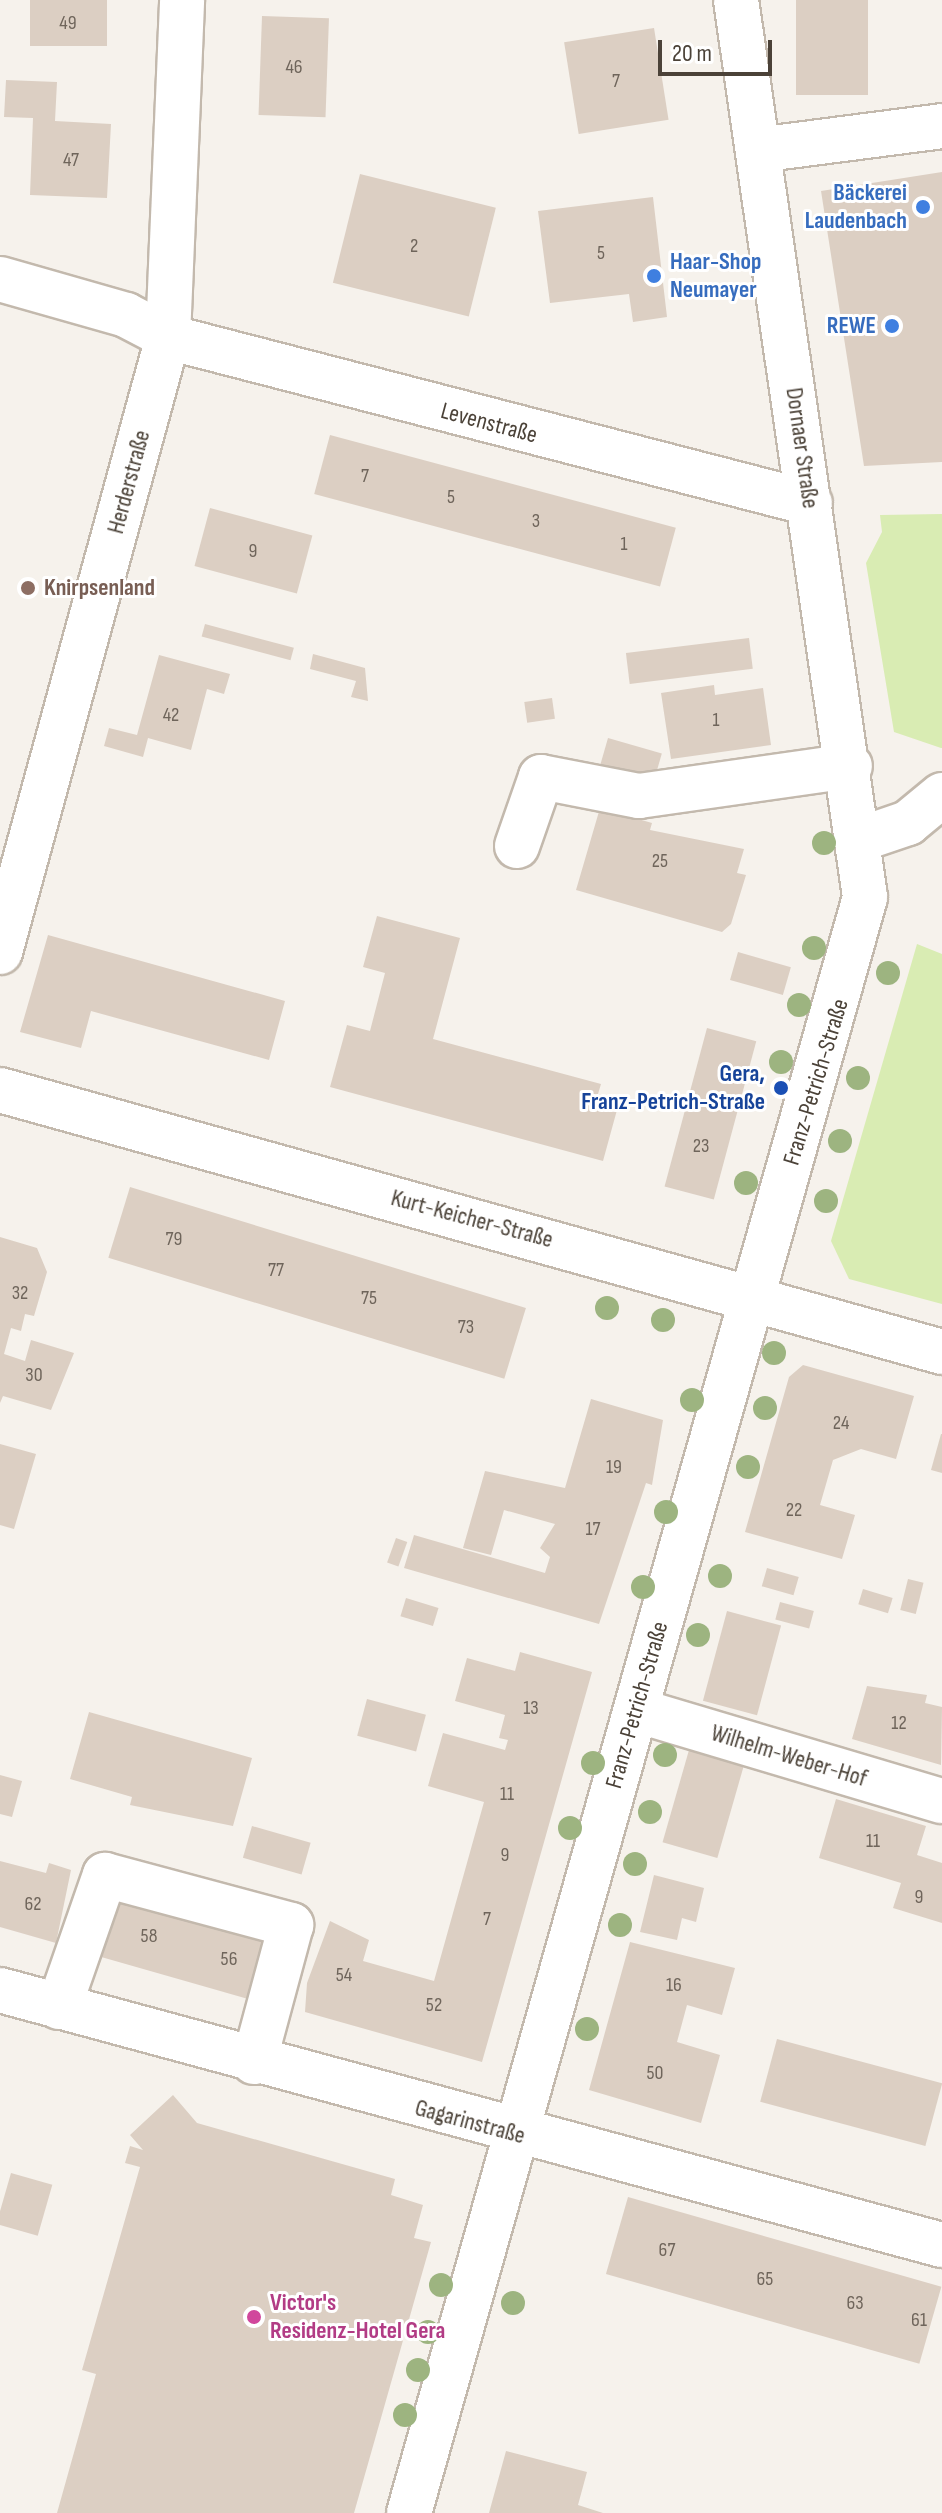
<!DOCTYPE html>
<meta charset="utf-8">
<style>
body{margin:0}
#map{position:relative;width:942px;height:2513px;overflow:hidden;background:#f6f2ec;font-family:"Sofia Sans Condensed",sans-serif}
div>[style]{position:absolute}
.green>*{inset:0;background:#d9ecb3}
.building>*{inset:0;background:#dccfc3;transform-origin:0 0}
.roads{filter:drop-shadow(2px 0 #c3b9ad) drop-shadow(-2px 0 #c3b9ad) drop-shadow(0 2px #c3b9ad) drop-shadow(0 -2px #c3b9ad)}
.minor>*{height:44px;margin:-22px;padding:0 22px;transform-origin:22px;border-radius:22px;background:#fff}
.trees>*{width:24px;height:24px;margin:-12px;border-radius:50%;background:#9db480}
.dots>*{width:22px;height:22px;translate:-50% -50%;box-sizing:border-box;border:4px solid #fff;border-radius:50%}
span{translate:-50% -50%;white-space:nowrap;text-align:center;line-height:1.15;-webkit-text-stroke:6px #fff;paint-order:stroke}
.number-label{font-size:20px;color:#6f655b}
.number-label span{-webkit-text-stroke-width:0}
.shop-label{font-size:24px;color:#366cbe;font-weight:700}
.right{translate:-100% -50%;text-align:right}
.left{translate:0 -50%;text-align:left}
.street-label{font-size:24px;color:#4b4238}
.education-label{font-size:24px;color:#785e54;font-weight:700}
.transit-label{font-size:24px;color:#164399;font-weight:700}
.hotel-label{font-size:24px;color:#b23c85;font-weight:700}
.scale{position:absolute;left:658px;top:40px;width:114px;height:36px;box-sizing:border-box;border:4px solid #4b4238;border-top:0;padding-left:10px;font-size:24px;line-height:28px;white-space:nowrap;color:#4b4238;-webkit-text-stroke:6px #fff;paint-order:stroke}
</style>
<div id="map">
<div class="green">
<i style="clip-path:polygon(942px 514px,942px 748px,941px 748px,894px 732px,866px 563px,882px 532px,880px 515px)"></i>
<i style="clip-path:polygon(917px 944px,942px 954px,942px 1304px,849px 1279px,831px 1241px)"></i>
</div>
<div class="building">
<i style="left:30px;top:0;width:77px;height:46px"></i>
<i style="left:796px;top:0;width:72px;height:95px"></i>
<i style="left:262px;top:16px;width:67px;height:99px;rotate:2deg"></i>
<i style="left:654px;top:28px;width:93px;height:91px;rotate:81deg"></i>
<i style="clip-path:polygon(6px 80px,57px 82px,55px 121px,111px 124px,107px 198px,30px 195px,33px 118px,4px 117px)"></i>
<i style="clip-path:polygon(942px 172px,942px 462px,864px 466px,821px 191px)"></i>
<i style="left:360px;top:174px;width:140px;height:112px;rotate:14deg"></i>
<i style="clip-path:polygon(653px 197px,667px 317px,633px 322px,629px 294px,550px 303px,538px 211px)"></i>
<i style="left:330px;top:435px;width:358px;height:61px;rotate:15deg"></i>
<i style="left:210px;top:508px;width:106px;height:60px;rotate:15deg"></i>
<i style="left:205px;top:624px;width:92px;height:13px;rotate:15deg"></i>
<i style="left:749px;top:638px;width:31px;height:124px;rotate:83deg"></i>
<i style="clip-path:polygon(313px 654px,365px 668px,368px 701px,351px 697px,356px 681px,310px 669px)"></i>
<i style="clip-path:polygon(159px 655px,230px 674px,224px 694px,207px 689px,191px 750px,148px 738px,143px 757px,104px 746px,109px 728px,137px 735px)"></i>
<i style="clip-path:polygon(714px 685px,715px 695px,763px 688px,771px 745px,671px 759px,661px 693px)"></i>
<i style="left:552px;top:698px;width:21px;height:28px;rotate:82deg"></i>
<i style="left:608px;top:738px;width:56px;height:30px;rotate:16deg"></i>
<i style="clip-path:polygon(600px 808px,652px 823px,650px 830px,744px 849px,737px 873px,746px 875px,731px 924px,722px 932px,576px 890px)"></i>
<i style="clip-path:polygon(377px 916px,460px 938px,433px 1039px,601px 1084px,598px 1094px,620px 1099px,603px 1161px,330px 1087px,347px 1025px,370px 1031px,385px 973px,363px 967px)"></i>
<i style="clip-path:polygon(48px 935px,285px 1001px,269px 1060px,91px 1011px,81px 1048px,20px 1032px)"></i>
<i style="left:738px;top:952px;width:55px;height:29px;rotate:16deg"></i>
<i style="left:707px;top:1028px;width:51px;height:164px;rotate:15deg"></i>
<i style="left:130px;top:1187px;width:414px;height:74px;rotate:17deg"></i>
<i style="clip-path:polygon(0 1237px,37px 1248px,47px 1272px,34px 1316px,25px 1314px,21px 1331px,11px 1328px,4px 1354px,25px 1361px,31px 1340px,74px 1353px,51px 1410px,3px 1396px,0 1403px)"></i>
<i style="clip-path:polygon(803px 1365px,914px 1396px,896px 1459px,861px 1449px,833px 1460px,820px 1505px,855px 1515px,842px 1559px,745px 1532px,789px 1377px)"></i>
<i style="clip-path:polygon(591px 1399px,663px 1420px,652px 1485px,646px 1483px,599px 1624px,404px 1568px,414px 1535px,545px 1573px,550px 1557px,540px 1548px,555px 1524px,504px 1510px,491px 1555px,463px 1548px,485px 1471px,565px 1488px)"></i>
<i style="clip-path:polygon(941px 1434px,942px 1434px,942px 1473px,931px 1470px)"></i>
<i style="clip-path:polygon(0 1444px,36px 1454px,14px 1529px,0 1525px)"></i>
<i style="left:396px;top:1538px;width:12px;height:26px;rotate:20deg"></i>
<i style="left:767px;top:1568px;width:33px;height:19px;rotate:16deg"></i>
<i style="left:908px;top:1579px;width:16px;height:32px;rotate:14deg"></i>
<i style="left:863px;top:1589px;width:31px;height:16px;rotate:17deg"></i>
<i style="left:406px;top:1598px;width:34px;height:19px;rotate:17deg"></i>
<i style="left:780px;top:1602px;width:35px;height:18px;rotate:15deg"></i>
<i style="left:727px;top:1611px;width:56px;height:93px;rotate:15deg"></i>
<i style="clip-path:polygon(520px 1652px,592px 1672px,482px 2062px,305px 2012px,307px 1983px,330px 1921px,369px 1940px,363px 1961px,434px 1981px,484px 1802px,428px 1786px,443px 1733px,505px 1750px,508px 1740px,499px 1738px,505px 1715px,455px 1701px,467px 1658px,515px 1671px)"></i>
<i style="clip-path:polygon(867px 1686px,927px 1695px,925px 1703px,942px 1707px,941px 1765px,852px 1739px)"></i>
<i style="left:367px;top:1699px;width:61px;height:38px;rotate:15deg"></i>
<i style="clip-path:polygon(89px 1712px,252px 1758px,233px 1826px,130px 1805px,132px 1797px,70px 1779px)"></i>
<i style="left:689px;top:1750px;width:57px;height:96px;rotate:16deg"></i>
<i style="clip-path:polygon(0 1775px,22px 1781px,12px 1817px,0 1814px)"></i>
<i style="clip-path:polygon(836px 1799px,926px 1826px,917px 1855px,942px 1863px,942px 1923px,893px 1908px,901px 1883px,819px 1858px)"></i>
<i style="left:252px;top:1826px;width:61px;height:33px;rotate:16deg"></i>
<i style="clip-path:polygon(0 1861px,46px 1873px,49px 1863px,71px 1870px,56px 1943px,0 1927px)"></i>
<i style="clip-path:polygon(654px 1875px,704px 1888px,696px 1922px,682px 1918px,677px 1940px,640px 1932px)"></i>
<i style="left:118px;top:1892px;width:168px;height:67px;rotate:16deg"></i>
<i style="clip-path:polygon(630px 1942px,735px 1968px,722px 2015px,687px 2005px,677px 2042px,720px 2055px,701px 2123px,589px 2090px)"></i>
<i style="left:777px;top:2039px;width:171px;height:65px;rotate:15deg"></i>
<i style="clip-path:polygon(173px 2095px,197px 2123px,395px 2179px,391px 2195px,423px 2205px,414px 2238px,431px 2242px,354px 2513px,57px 2513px,96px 2374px,82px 2370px,140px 2167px,125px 2163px,130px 2146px,143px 2150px,130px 2135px)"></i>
<i style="left:11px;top:2173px;width:43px;height:53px;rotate:16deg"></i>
<i style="left:628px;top:2197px;width:326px;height:80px;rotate:16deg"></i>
<i style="clip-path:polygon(506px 2451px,587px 2472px,578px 2505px,603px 2513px,489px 2513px)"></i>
</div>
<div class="roads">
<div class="minor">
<i style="left:758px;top:150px;width:186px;rotate:-7.4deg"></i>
<i style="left:0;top:279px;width:131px;rotate:15.9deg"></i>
<i style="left:126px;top:315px;width:47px;rotate:27.6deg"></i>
<i style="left:168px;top:337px;width:663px;rotate:14.5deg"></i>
<i style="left:861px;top:839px;width:50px;rotate:-18.8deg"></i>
<i style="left:908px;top:823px;width:44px;rotate:-39.5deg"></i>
<i style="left:517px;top:846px;width:73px;rotate:-70.8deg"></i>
<i style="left:541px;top:777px;width:100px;rotate:11deg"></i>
<i style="left:639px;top:796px;width:213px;rotate:-8.1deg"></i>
<i style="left:0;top:952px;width:638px;rotate:-74.72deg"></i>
<i style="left:168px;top:337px;width:337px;rotate:-87.6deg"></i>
<i style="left:0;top:1090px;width:978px;rotate:15.54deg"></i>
<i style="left:636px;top:1710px;width:319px;rotate:16.6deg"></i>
<i style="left:0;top:1990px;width:976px;rotate:15.15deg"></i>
<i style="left:59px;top:2007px;width:140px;rotate:-70.8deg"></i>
<i style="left:105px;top:1875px;width:193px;rotate:15deg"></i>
<i style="left:291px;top:1925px;width:142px;rotate:105.1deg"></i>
<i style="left:409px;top:2513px;width:1679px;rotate:-74.24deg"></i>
<i style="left:865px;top:897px;width:906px;rotate:-98.18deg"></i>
</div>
</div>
<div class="trees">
<i style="left:824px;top:843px"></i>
<i style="left:814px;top:948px"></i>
<i style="left:888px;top:973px"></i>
<i style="left:799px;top:1005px"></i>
<i style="left:781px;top:1062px"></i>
<i style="left:858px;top:1078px"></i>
<i style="left:840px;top:1141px"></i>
<i style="left:746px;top:1183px"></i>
<i style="left:826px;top:1201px"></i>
<i style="left:607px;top:1308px"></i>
<i style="left:663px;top:1320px"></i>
<i style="left:774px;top:1353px"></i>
<i style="left:692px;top:1400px"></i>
<i style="left:765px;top:1408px"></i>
<i style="left:748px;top:1467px"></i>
<i style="left:666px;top:1512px"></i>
<i style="left:720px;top:1576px"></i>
<i style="left:643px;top:1587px"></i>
<i style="left:698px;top:1635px"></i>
<i style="left:665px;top:1755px"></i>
<i style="left:593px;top:1763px"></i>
<i style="left:650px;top:1812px"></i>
<i style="left:570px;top:1828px"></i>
<i style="left:635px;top:1864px"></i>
<i style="left:620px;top:1925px"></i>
<i style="left:587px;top:2029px"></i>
<i style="left:441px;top:2285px"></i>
<i style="left:513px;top:2303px"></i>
<i style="left:428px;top:2332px"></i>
<i style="left:418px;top:2370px"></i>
<i style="left:405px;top:2415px"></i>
</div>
<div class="dots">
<i style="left:923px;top:207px;background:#3f7fe0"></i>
<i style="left:654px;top:276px;background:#3f7fe0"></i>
<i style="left:892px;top:326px;background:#3f7fe0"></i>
<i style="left:28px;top:588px;background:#8d6e63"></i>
<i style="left:781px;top:1088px;background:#1a4fb4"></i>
<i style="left:254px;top:2317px;background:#d1479c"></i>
</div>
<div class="number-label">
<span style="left:68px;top:23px">49</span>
<span style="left:294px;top:67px">46</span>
<span style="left:616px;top:81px">7</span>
<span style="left:71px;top:160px">47</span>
<span style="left:414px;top:246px">2</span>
<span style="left:601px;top:253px">5</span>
<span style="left:365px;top:476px">7</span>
<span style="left:451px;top:497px">5</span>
<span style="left:536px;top:521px">3</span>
<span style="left:624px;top:544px">1</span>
<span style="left:253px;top:551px">9</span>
<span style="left:171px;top:715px">42</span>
<span style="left:716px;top:720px">1</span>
<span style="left:660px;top:861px">25</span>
<span style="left:701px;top:1146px">23</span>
<span style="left:174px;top:1239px">79</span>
<span style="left:276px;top:1270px">77</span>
<span style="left:20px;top:1293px">32</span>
<span style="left:369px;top:1298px">75</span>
<span style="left:466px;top:1327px">73</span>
<span style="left:34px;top:1375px">30</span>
<span style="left:841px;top:1423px">24</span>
<span style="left:614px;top:1467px">19</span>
<span style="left:794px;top:1510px">22</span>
<span style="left:593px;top:1529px">17</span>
<span style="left:531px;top:1708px">13</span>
<span style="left:899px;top:1723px">12</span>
<span style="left:507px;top:1794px">11</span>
<span style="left:873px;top:1841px">11</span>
<span style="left:505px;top:1855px">9</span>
<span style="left:919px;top:1897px">9</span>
<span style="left:33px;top:1904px">62</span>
<span style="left:487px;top:1919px">7</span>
<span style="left:149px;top:1936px">58</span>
<span style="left:229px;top:1959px">56</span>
<span style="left:344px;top:1975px">54</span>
<span style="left:674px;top:1985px">16</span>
<span style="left:434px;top:2005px">52</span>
<span style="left:655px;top:2073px">50</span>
<span style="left:667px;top:2250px">67</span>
<span style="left:765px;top:2279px">65</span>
<span style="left:855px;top:2303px">63</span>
<span style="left:919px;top:2320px">61</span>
</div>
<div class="shop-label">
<span class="right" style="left:907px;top:207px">Bäckerei<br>Laudenbach</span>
<span class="left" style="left:670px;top:276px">Haar-Shop<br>Neumayer</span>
<span class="right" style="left:876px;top:326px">REWE</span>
</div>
<div class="street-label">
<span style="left:489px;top:423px;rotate:15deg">Levenstraße</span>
<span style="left:802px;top:448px;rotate:82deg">Dornaer Straße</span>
<span style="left:129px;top:482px;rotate:-75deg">Herderstraße</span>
<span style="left:816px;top:1082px;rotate:-73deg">Franz-Petrich-Straße</span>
<span style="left:472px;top:1219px;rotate:15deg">Kurt-Keicher-Straße</span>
<span style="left:637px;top:1705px;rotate:-74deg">Franz-Petrich-Straße</span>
<span style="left:789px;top:1756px;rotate:17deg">Wilhelm-Weber-Hof</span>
<span style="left:470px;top:2122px;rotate:15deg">Gagarinstraße</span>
</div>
<div class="education-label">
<span class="left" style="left:44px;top:588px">Knirpsenland</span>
</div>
<div class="transit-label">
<span class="right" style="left:765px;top:1088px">Gera,<br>Franz-Petrich-Straße</span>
</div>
<div class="hotel-label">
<span class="left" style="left:270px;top:2317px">Victor's<br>Residenz-Hotel Gera</span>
</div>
<div class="scale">20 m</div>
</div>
